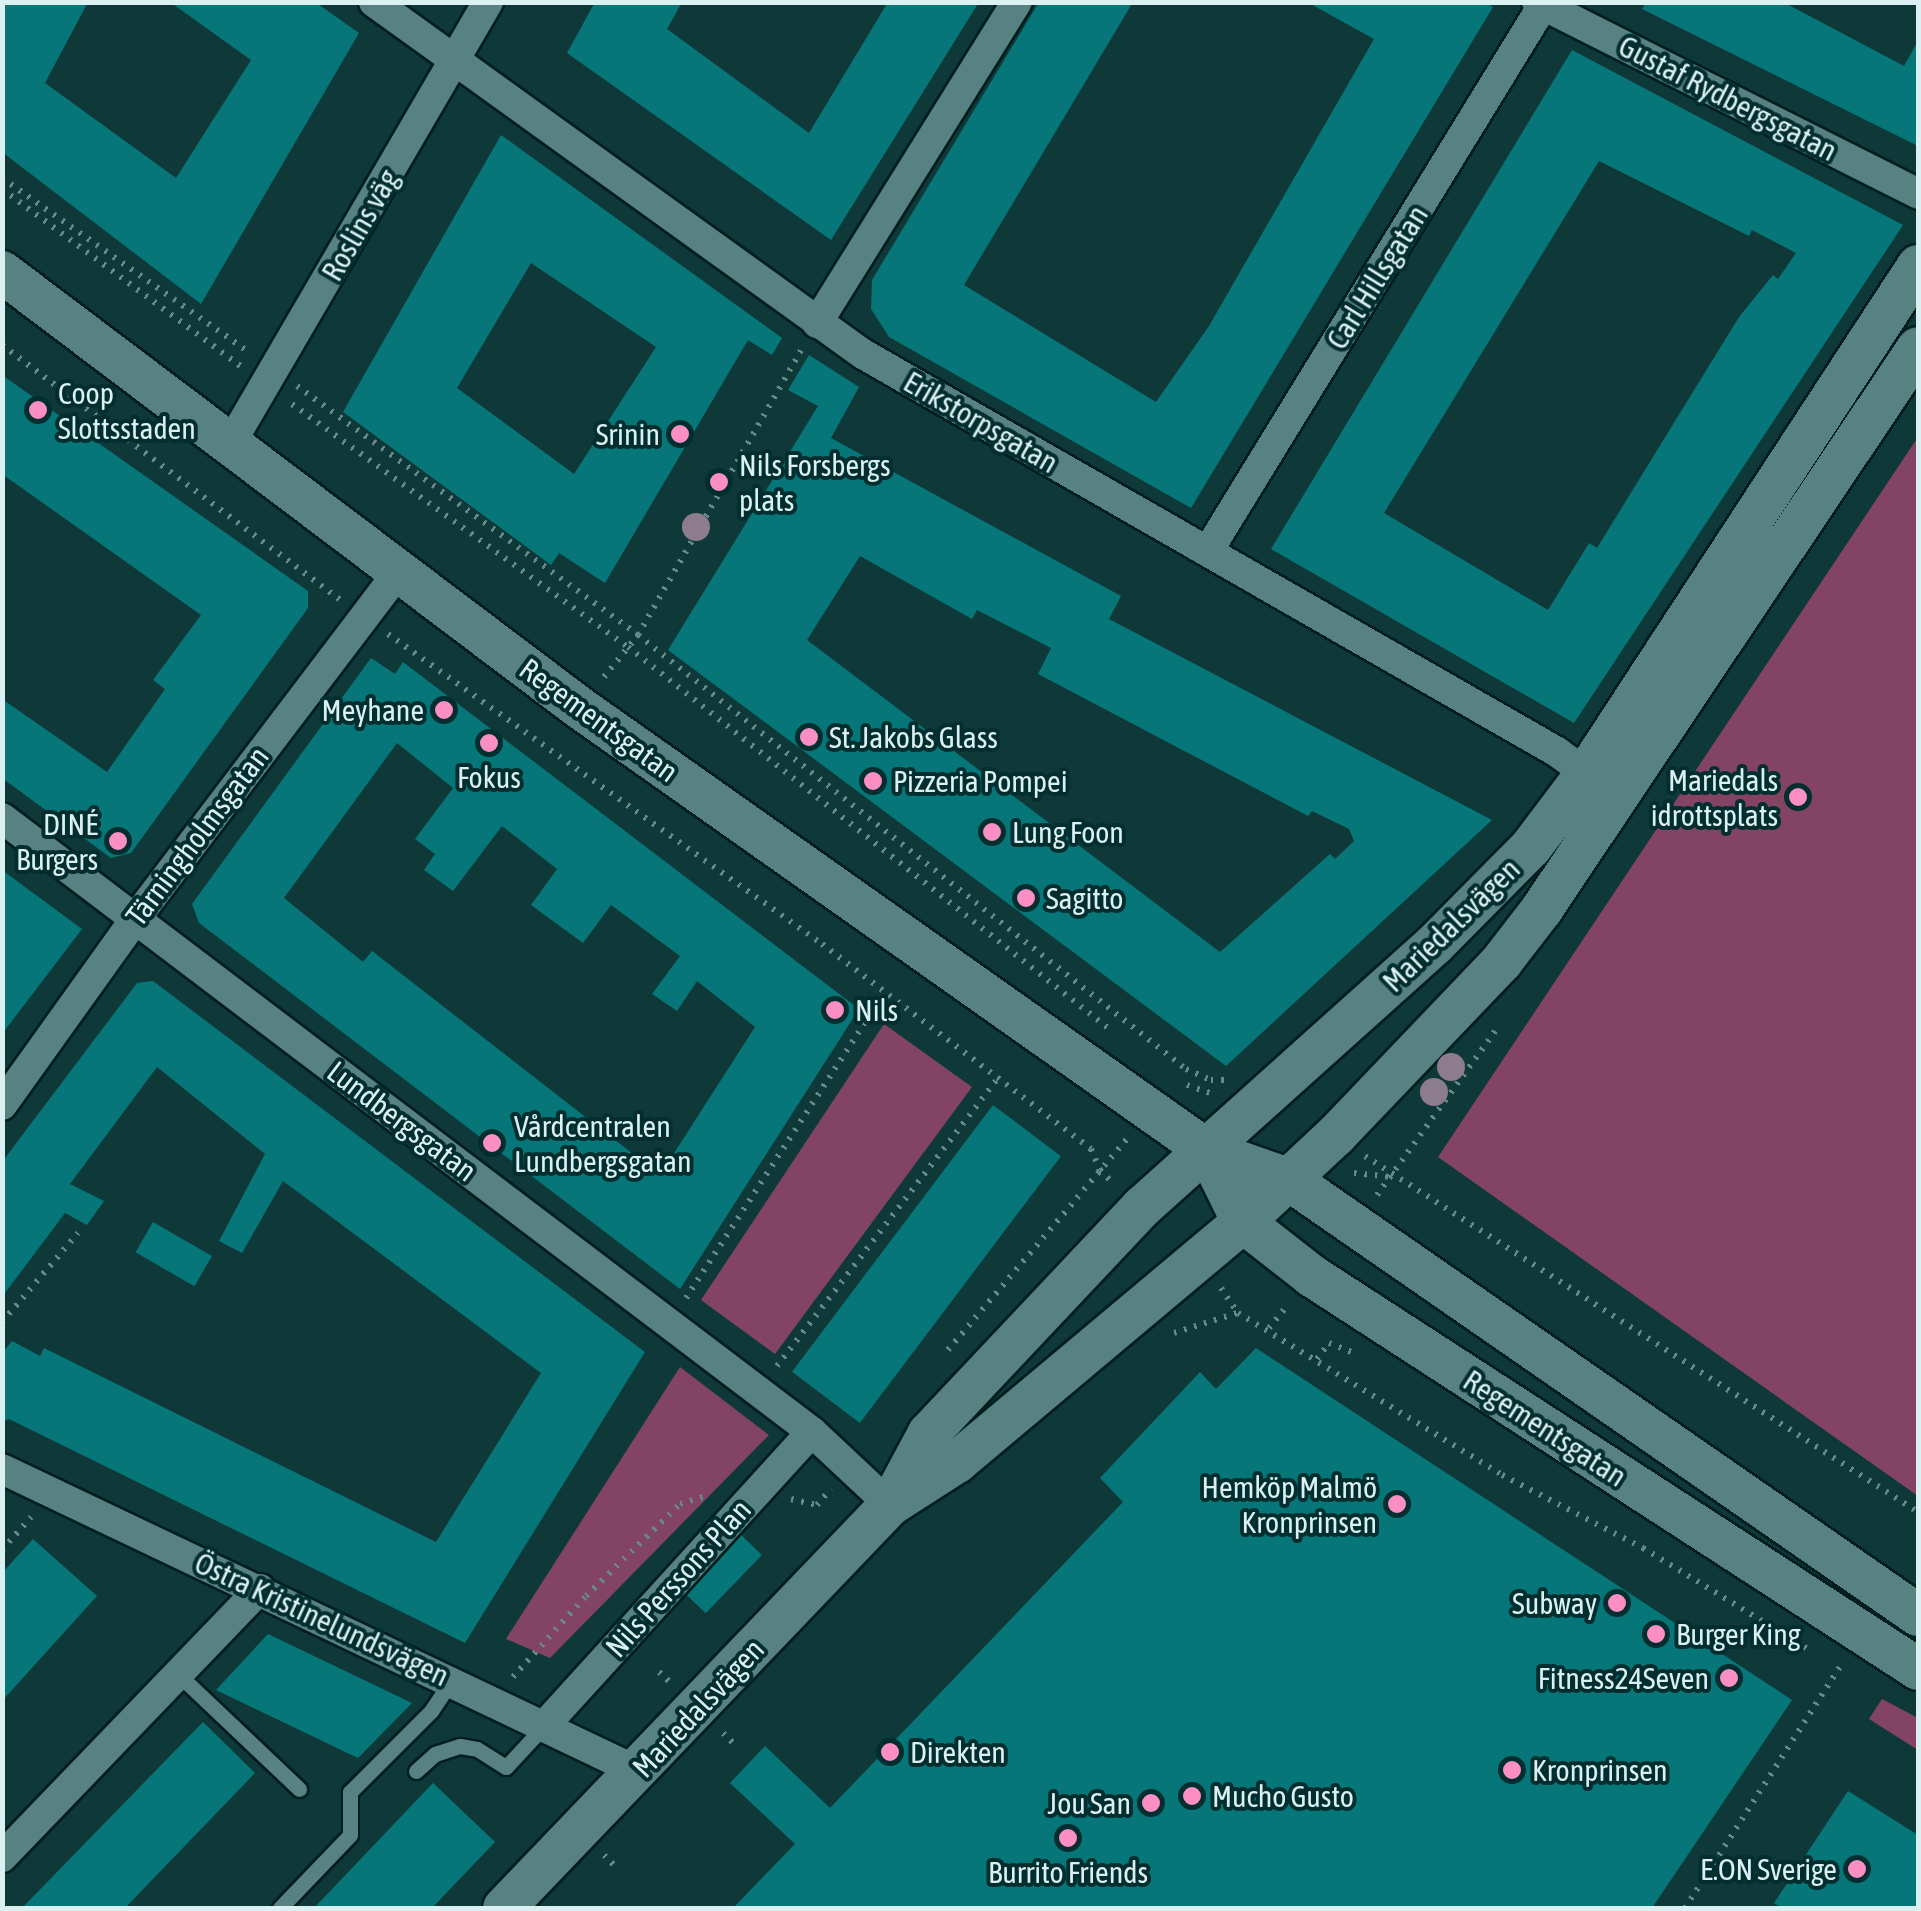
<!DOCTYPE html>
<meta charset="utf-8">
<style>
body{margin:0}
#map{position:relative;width:1921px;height:1911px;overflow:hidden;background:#0f3939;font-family:"Asap Condensed",sans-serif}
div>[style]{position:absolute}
.green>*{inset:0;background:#824462}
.building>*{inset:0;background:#067679;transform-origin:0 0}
.path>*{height:6px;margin-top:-3px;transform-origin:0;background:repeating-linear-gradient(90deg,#688989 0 2.5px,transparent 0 10.5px)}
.roads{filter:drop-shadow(2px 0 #001e1f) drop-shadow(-2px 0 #001e1f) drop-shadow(0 2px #001e1f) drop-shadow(0 -2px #001e1f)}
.lane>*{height:15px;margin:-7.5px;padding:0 7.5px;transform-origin:7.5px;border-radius:7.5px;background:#588181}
.street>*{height:30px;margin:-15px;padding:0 15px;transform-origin:15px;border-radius:15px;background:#588181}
.secondary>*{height:42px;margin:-21px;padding:0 21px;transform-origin:21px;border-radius:21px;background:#588181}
.trees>*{width:28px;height:28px;margin:-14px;border-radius:50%;background:#8d7d8c}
.dots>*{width:28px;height:28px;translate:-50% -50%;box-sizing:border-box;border:5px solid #022e2f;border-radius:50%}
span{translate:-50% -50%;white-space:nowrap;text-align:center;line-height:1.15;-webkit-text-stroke:8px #022e2f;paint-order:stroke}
.street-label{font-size:30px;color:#dbf0f0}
.poi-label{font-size:30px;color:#dbf0f0}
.left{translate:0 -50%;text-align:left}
.right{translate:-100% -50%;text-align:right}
.frame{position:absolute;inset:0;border:5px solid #dbf0f0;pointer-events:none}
</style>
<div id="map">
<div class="green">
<i style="clip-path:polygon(1918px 437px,1918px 1496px,1438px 1157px)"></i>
<i style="clip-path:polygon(884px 1024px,972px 1087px,775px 1354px,701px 1300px)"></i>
<i style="clip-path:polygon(680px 1367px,769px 1435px,550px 1658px,506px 1639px)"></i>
<i style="clip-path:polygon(1882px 1699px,1918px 1718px,1918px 1750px,1869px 1719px)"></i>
</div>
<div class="building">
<i style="clip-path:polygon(2px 2px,88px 2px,45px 83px,176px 178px,251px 60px,170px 2px,315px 2px,359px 33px,201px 304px,2px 152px)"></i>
<i style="clip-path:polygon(595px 2px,682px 2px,667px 29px,809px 133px,888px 2px,979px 2px,831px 240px,567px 53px)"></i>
<i style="clip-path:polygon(1039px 2px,1133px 2px,964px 285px,1156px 402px,1209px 326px,1374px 39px,1307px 2px,1484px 2px,1493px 7px,1191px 508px,889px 337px,871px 309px,872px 280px)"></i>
<i style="clip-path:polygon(1646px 2px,1783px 2px,1904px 66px,1918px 41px,1918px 146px,1642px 9px)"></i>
<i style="clip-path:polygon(evenodd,1572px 50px,1903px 225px,1574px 723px,1271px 549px,1572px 50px,1599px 161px,1749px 236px,1752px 230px,1796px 253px,1778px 279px,1773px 275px,1739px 317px,1597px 548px,1589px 543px,1548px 610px,1384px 513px,1599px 161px)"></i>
<i style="clip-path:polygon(evenodd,501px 135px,782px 338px,772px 355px,748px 340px,605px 583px,559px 553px,551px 565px,343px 412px,501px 135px,531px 263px,656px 347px,574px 474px,457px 388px,531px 263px)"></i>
<i style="clip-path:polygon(evenodd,809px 355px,859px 387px,831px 438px,1121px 596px,1109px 619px,1492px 820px,1226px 1066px,668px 650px,818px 406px,788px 390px,809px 355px,860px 556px,972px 619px,977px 610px,1051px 648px,1038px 674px,1308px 816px,1312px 811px,1349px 829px,1354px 841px,1335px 859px,1330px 854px,1220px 952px,807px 640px,860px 556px)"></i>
<i style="clip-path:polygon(2px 375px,308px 591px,308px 608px,131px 853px,111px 858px,2px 778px,2px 699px,107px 772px,165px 689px,153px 680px,201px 615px,2px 474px)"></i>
<i style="clip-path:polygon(evenodd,371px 658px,395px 674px,403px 662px,859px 1009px,680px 1289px,199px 923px,192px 904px,371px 658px,397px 743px,453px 788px,415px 839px,435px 854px,424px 870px,453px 891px,502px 826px,557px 869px,531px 905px,583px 943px,611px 905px,680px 956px,652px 994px,677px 1011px,697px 981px,755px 1027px,660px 1175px,372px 951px,363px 962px,284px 898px,397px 743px)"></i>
<i style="clip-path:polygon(2px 870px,82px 929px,2px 1034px)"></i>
<i style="clip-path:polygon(153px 981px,645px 1352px,465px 1643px,9px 1419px,2px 1422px,2px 1353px,12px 1341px,40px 1356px,44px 1348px,436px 1542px,541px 1373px,283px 1181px,242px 1253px,219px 1241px,265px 1154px,157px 1067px,70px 1184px,104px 1201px,87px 1225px,65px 1213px,2px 1297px,2px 1162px,137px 983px)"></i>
<i style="left:993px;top:1105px;width:85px;height:334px;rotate:37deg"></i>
<i style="left:153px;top:1222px;width:68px;height:35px;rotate:30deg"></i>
<i style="clip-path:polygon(1256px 1348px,1792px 1700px,1652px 1908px,733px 1908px,795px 1844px,730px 1783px,765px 1746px,830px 1808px,1123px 1502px,1100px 1478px,1200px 1372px,1216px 1389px)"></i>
<i style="left:736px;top:1530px;width:36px;height:81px;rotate:44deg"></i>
<i style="clip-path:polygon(33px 1539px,97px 1596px,2px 1701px,2px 1573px)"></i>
<i style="clip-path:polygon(268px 1634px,412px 1703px,358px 1758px,216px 1690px)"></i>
<i style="clip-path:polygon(203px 1722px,255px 1773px,125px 1908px,22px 1908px)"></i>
<i style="clip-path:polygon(433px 1783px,495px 1842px,432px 1908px,314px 1908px)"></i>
<i style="clip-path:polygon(1848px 1791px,1918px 1835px,1918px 1908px,1782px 1908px,1774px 1903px)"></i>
</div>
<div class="path">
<i style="left:2px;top:178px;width:304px;rotate:35.2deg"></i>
<i style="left:2px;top:189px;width:299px;rotate:36.6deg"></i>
<i style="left:2px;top:345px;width:424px;rotate:37deg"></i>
<i style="left:297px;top:386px;width:422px;rotate:36.1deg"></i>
<i style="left:638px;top:635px;width:699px;rotate:38.38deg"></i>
<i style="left:1186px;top:1069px;width:27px;rotate:24deg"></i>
<i style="left:1211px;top:1080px;width:14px"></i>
<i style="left:292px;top:404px;width:415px;rotate:35.9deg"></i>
<i style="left:628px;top:647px;width:613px;rotate:38.44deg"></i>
<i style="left:388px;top:634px;width:533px;rotate:35.54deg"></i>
<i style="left:822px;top:944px;width:338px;rotate:37.3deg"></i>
<i style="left:1091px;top:1149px;width:23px;rotate:67deg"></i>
<i style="left:1100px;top:1170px;width:17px;rotate:45deg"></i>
<i style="left:604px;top:677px;width:54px;rotate:-51deg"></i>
<i style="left:638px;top:635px;width:328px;rotate:-60.2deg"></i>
<i style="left:1187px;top:1085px;width:28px;rotate:19deg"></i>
<i style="left:1365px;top:1156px;width:658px;rotate:32.77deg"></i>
<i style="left:1354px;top:1173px;width:37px;rotate:6deg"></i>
<i style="left:1377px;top:1195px;width:207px;rotate:-54.2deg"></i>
<i style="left:1221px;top:1288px;width:30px;rotate:56deg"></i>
<i style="left:1238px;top:1313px;width:310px;rotate:31.5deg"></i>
<i style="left:1502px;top:1475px;width:159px;rotate:27.4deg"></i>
<i style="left:1643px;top:1548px;width:193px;rotate:31.5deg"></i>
<i style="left:686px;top:1298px;width:364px;rotate:-57deg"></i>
<i style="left:2px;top:1322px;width:117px;rotate:-49.5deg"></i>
<i style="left:1269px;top:1328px;width:28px;rotate:-51deg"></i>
<i style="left:1174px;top:1333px;width:67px;rotate:-17.4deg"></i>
<i style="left:948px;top:1350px;width:278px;rotate:-49.7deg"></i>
<i style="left:1317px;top:1359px;width:20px;rotate:-53deg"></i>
<i style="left:1329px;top:1343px;width:24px;rotate:22deg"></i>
<i style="left:777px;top:1366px;width:363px;rotate:-52.5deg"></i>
<i style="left:791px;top:1499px;width:27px;rotate:13deg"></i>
<i style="left:817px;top:1505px;width:21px;rotate:-49deg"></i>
<i style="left:2px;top:1550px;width:44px;rotate:-48.7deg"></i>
<i style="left:659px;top:1672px;width:16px;rotate:43deg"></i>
<i style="left:513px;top:1677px;width:109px;rotate:-48deg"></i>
<i style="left:586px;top:1596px;width:132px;rotate:-44.4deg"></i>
<i style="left:680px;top:1504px;width:27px;rotate:-17deg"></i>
<i style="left:723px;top:1733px;width:18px;rotate:45deg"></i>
<i style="left:604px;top:1855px;width:17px;rotate:45deg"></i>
<i style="left:1685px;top:1908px;width:289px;rotate:-57.3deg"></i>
</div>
<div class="roads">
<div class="lane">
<i style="left:178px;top:1674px;width:167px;rotate:43.5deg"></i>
<i style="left:416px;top:1771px;width:25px;rotate:-42deg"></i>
<i style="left:435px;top:1754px;width:26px;rotate:-18deg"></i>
<i style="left:460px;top:1746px;width:17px;rotate:10deg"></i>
<i style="left:477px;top:1749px;width:34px;rotate:32deg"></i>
<i style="left:506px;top:1767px;width:57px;rotate:-47.1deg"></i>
<i style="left:280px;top:1908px;width:101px;rotate:-46.2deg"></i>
<i style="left:350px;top:1835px;width:43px;rotate:-90deg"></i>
<i style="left:350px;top:1792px;width:115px;rotate:-45deg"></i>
<i style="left:431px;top:1711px;width:36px;rotate:-56deg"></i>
</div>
<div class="street">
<i style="left:374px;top:2px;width:603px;rotate:35.75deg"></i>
<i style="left:863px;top:354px;width:800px;rotate:29.83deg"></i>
<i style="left:1557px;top:752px;width:54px;rotate:36deg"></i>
<i style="left:1537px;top:2px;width:427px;rotate:26.7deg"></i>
<i style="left:817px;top:323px;width:378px;rotate:-58.1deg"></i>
<i style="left:229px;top:446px;width:514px;rotate:-59.74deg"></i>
<i style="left:1208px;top:551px;width:644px;rotate:-58.46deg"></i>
<i style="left:2px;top:818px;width:1016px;rotate:37.16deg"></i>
<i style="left:812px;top:1432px;width:107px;rotate:43.1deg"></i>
<i style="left:2px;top:1105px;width:229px;rotate:-54.4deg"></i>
<i style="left:135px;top:919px;width:435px;rotate:-52.8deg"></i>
<i style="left:2px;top:1469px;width:705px;rotate:25.44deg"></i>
<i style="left:545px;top:1725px;width:396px;rotate:-47.7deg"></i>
<i style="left:2px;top:1857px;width:372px;rotate:-46.1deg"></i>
</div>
<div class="secondary">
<i style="left:2px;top:272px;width:724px;rotate:37.03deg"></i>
<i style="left:580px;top:708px;width:769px;rotate:35.2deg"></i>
<i style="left:1208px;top:1151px;width:85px;rotate:19.3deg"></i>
<i style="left:1288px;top:1179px;width:766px;rotate:34.69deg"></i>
<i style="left:1208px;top:1151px;width:79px;rotate:63.8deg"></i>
<i style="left:1243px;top:1222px;width:88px;rotate:38deg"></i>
<i style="left:1312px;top:1276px;width:722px;rotate:32.96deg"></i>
<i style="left:893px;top:1500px;width:76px;rotate:-61.8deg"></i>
<i style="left:929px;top:1433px;width:311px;rotate:-46.7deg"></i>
<i style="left:1142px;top:1207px;width:392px;rotate:-41.9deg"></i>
<i style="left:1434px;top:945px;width:138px;rotate:-45.3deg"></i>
<i style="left:1531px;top:847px;width:91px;rotate:-53deg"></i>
<i style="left:1586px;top:774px;width:607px;rotate:-56.83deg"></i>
<i style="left:504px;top:1908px;width:558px;rotate:-46.23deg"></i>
<i style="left:890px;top:1505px;width:80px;rotate:-32.7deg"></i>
<i style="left:957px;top:1462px;width:373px;rotate:-40deg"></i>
<i style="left:1243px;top:1222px;width:127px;rotate:-43.1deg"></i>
<i style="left:1336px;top:1135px;width:240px;rotate:-46.3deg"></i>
<i style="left:1502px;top:961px;width:66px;rotate:-52.4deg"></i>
<i style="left:1542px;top:909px;width:675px;rotate:-56.17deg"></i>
</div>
</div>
<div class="trees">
<i style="left:696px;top:527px"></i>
<i style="left:1451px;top:1067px"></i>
<i style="left:1434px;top:1092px"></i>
</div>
<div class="dots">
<i style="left:38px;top:410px;background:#fb8fc3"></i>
<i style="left:680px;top:434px;background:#fb8fc3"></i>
<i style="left:719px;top:482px;background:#fb8fc3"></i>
<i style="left:444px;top:710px;background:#fb8fc3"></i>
<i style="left:809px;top:737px;background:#fb8fc3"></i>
<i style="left:489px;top:743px;background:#fb8fc3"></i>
<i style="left:873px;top:781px;background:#fb8fc3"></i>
<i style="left:1798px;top:797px;background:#fb8fc3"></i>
<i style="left:992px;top:832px;background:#fb8fc3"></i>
<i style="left:118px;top:841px;background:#fb8fc3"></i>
<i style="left:1026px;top:898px;background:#fb8fc3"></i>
<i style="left:835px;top:1010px;background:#fb8fc3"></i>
<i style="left:492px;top:1143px;background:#fb8fc3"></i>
<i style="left:1397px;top:1504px;background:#fb8fc3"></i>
<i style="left:1617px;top:1603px;background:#fb8fc3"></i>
<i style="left:1656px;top:1634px;background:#fb8fc3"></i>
<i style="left:1729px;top:1678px;background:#fb8fc3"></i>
<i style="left:890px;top:1752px;background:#fb8fc3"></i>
<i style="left:1512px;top:1770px;background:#fb8fc3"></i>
<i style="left:1192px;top:1796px;background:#fb8fc3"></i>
<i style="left:1151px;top:1803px;background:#fb8fc3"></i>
<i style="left:1068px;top:1838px;background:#fb8fc3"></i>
<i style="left:1857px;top:1869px;background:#fb8fc3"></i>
</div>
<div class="street-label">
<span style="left:1728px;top:98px;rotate:27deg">Gustaf Rydbergsgatan</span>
<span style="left:360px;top:225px;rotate:-60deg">Roslins väg</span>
<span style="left:1377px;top:277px;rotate:-58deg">Carl Hillsgatan</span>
<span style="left:981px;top:422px;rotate:30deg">Erikstorpsgatan</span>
<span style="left:599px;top:720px;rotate:36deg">Regementsgatan</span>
<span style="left:197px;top:836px;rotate:-53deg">Tärningholmsgatan</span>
<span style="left:1451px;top:925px;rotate:-44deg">Mariedalsvägen</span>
<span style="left:402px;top:1121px;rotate:37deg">Lundbergsgatan</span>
<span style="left:1545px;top:1428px;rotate:33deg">Regementsgatan</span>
<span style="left:678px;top:1578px;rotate:-48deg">Nils Perssons Plan</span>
<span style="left:322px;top:1619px;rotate:25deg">Östra Kristinelundsvägen</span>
<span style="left:698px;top:1708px;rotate:-47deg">Mariedalsvägen</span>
</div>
<div class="poi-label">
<span class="left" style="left:58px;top:410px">Coop<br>Slottsstaden</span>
<span class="right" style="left:660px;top:434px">Srinin</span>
<span class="left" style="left:739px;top:482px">Nils Forsbergs<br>plats</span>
<span class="right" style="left:424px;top:710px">Meyhane</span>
<span class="left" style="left:829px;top:737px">St. Jakobs Glass</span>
<span style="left:489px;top:777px">Fokus</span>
<span class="right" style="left:1778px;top:797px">Mariedals<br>idrottsplats</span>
<span class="left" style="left:893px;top:781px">Pizzeria Pompei</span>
<span class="right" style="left:98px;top:841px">DINÉ<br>Burgers</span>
<span class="left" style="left:1012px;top:832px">Lung Foon</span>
<span class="left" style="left:1046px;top:898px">Sagitto</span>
<span class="left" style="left:855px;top:1010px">Nils</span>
<span class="left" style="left:514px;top:1143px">Vårdcentralen<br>Lundbergsgatan</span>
<span class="right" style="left:1377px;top:1504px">Hemköp Malmö<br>Kronprinsen</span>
<span class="right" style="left:1597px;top:1603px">Subway</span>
<span class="left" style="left:1676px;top:1634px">Burger King</span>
<span class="right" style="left:1709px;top:1678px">Fitness24Seven</span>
<span class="left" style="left:910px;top:1752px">Direkten</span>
<span class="left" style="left:1532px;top:1770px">Kronprinsen</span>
<span class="left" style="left:1212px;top:1796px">Mucho Gusto</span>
<span class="right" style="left:1131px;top:1803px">Jou San</span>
<span class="right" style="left:1837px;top:1869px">E.ON Sverige</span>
<span style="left:1068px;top:1872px">Burrito Friends</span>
</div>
<div class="frame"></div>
</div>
